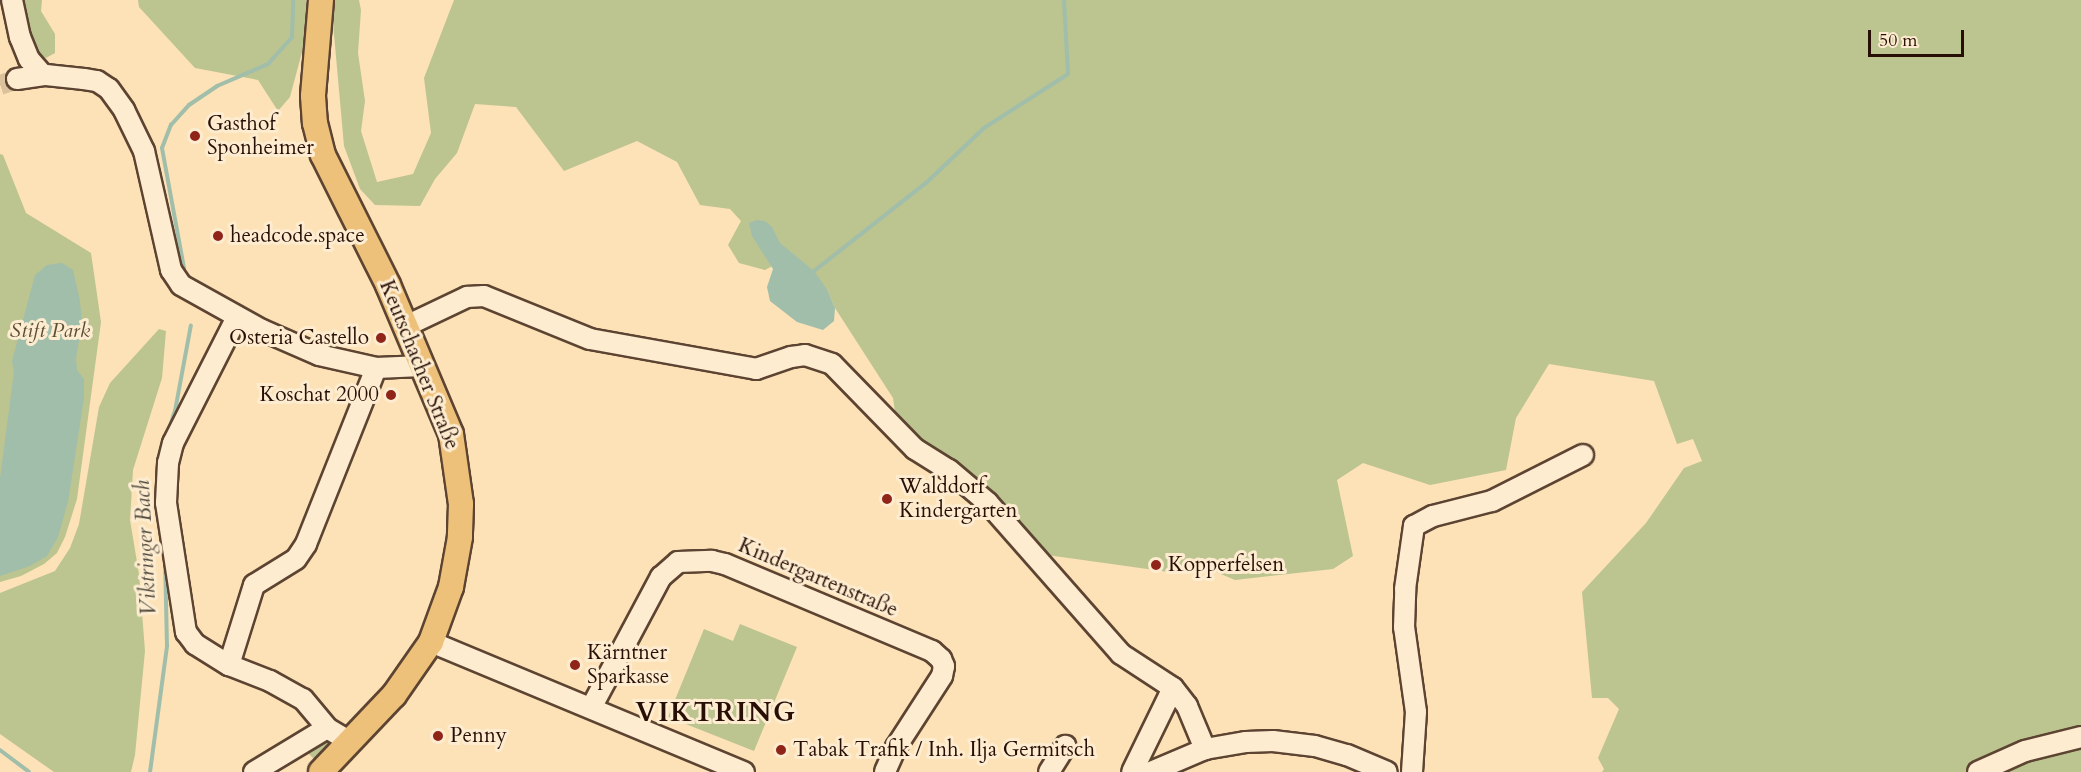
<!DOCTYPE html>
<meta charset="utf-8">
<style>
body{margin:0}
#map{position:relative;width:2081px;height:772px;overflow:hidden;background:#fce2b6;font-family:Cardo,serif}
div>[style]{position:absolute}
.green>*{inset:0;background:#bcc490}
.water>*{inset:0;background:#a0beaa}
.stream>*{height:4px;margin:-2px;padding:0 2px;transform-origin:2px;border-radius:2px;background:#a0beaa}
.minor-tunnel>*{height:20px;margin-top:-10px;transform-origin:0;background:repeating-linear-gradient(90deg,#dcc29c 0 20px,transparent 0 30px)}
.roads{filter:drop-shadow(2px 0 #5d4432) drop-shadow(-2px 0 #5d4432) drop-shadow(0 2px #5d4432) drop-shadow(0 -2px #5d4432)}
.minor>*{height:20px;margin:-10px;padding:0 10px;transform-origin:10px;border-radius:10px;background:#fdecd0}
.major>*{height:24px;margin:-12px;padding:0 12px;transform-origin:12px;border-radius:12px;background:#eec17b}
.dots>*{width:16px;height:16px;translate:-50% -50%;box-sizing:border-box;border:3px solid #fdecd0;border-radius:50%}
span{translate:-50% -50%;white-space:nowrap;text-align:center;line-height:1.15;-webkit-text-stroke:6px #fdecd0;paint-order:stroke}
.poi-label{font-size:21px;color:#280f06}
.left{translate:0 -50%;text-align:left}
.right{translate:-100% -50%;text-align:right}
.park-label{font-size:21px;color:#5c4e36;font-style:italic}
.street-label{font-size:21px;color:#280f06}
.water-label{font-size:22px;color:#524c3f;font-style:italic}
.district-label{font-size:27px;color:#280f06;font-weight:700;letter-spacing:1.5px}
.scale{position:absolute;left:1868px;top:30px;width:96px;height:27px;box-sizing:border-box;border:3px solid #280f06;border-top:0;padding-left:8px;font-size:18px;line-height:21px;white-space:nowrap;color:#280f06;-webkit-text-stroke:4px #fdecd0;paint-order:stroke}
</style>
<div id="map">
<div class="green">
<i style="clip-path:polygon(19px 0,42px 0,41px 11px,55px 34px,55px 53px,46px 58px,36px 51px)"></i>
<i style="clip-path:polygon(138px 0,306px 0,306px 37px,290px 97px,278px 111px,258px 80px,195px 68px,139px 7px)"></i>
<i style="clip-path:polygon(335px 0,359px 0,361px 10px,358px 53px,365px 101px,361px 131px,377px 182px,413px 174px,431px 133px,424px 78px,454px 0,2081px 0,2081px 729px,1969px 772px,1602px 772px,1604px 769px,1598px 758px,1619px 709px,1608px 698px,1592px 698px,1582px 592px,1646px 523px,1684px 468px,1702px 461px,1693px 439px,1677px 444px,1654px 381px,1549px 364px,1516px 418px,1506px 470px,1430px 485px,1363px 463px,1337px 480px,1353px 556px,1333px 569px,1235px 580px,1209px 569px,1176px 573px,1047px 555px,999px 503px,897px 426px,893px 398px,835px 308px,828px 291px,787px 258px,765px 270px,739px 263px,728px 245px,741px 221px,730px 209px,700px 205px,677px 162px,637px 141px,564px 171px,516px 107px,475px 104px,457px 153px,435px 179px,420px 206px,375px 205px,360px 189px,344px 146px,333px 23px)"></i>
<i style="clip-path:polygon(0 154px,3px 155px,26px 213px,91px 253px,101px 322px,77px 499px,65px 537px,57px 553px,44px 564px,21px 576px,0 582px)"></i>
<i style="clip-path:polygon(159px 329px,166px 331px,162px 378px,133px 470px,130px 520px,139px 574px,145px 651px,135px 755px,131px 772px,54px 772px,0 734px,0 593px,55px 571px,70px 548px,79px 524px,99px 407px,110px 383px)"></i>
<i style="clip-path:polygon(740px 624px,797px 647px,754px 751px,668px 717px,704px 629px,733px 641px)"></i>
<i style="clip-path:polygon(326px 735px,332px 740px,332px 746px,317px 762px,304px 749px)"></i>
<i style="clip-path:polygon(2081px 741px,2081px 772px,1989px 772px)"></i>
</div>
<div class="water">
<i style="clip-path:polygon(757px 220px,765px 221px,772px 227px,780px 243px,814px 271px,828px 291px,835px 308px,834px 321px,823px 330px,797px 322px,770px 301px,767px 287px,773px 269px,752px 236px,749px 223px)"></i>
<i style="clip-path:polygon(62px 263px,73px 270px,80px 301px,82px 324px,76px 358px,77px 370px,84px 379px,84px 398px,68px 502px,58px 537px,47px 556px,30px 566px,0 576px,0 478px,14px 372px,12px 361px,35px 275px,47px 265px)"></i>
</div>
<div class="stream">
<i style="left:184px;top:268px;width:122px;rotate:-100.4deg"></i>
<i style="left:162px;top:148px;width:25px;rotate:-69deg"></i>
<i style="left:171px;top:125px;width:27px;rotate:-48deg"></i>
<i style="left:189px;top:105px;width:34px;rotate:-34deg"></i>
<i style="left:217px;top:86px;width:56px;rotate:-23.3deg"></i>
<i style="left:268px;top:64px;width:36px;rotate:-48deg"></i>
<i style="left:292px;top:37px;width:37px;rotate:-88deg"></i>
<i style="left:814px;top:271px;width:142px;rotate:-38.2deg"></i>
<i style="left:926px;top:183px;width:80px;rotate:-43.5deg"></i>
<i style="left:984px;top:128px;width:100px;rotate:-32.7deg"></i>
<i style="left:1068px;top:74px;width:74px;rotate:-93.1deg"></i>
<i style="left:168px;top:432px;width:22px;rotate:-72deg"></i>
<i style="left:175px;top:411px;width:87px;rotate:-79.5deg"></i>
<i style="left:0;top:750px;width:36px;rotate:37deg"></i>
<i style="left:150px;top:772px;width:127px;rotate:-82.3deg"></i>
<i style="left:167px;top:646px;width:88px;rotate:-91.3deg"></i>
</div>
<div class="minor-tunnel">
<i style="left:0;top:85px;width:18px;rotate:-19deg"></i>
</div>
<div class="roads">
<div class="minor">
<i style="left:12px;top:0;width:38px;rotate:78deg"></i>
<i style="left:20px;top:37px;width:24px;rotate:68deg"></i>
<i style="left:29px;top:59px;width:21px;rotate:49deg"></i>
<i style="left:17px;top:79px;width:29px;rotate:-8deg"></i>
<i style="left:46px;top:75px;width:38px;rotate:6deg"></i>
<i style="left:84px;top:79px;width:13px;rotate:9deg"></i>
<i style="left:97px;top:81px;width:14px;rotate:34deg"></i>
<i style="left:109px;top:89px;width:26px;rotate:54deg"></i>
<i style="left:124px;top:110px;width:46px;rotate:64deg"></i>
<i style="left:144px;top:151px;width:122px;rotate:77.2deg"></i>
<i style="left:171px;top:270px;width:18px;rotate:56deg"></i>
<i style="left:181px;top:285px;width:93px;rotate:29.1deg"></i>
<i style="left:262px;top:330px;width:62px;rotate:23.7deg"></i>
<i style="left:319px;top:355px;width:58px;rotate:12.8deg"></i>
<i style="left:376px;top:368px;width:46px;rotate:-2.5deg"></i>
<i style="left:237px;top:317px;width:141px;rotate:116.9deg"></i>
<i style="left:173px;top:443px;width:21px;rotate:104deg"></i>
<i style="left:168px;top:463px;width:40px;rotate:92.9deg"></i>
<i style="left:166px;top:503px;width:131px;rotate:81.2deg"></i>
<i style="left:186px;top:632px;width:15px;rotate:53deg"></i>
<i style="left:195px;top:644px;width:40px;rotate:32deg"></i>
<i style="left:229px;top:665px;width:44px;rotate:21.3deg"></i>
<i style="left:270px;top:681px;width:38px;rotate:29deg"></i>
<i style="left:303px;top:699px;width:38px;rotate:50deg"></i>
<i style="left:327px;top:728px;width:27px;rotate:31deg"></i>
<i style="left:406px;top:326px;width:68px;rotate:-25.4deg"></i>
<i style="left:467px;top:297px;width:17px;rotate:-3deg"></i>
<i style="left:484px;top:296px;width:114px;rotate:22.1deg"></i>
<i style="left:590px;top:339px;width:169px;rotate:10.2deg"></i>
<i style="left:756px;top:369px;width:37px;rotate:-19deg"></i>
<i style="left:791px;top:357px;width:14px;rotate:-8deg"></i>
<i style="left:805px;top:355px;width:28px;rotate:18deg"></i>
<i style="left:832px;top:364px;width:119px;rotate:45.7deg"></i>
<i style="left:915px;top:449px;width:40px;rotate:32deg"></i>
<i style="left:949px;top:470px;width:51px;rotate:40.2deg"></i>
<i style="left:988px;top:503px;width:201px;rotate:48.6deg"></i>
<i style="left:1121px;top:654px;width:62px;rotate:33.2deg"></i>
<i style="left:1173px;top:688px;width:93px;rotate:116deg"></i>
<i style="left:431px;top:642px;width:339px;rotate:22.6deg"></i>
<i style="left:229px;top:665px;width:84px;rotate:-72.6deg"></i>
<i style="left:254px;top:585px;width:49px;rotate:-31.8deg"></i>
<i style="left:296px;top:559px;width:18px;rotate:-56deg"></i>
<i style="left:306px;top:544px;width:189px;rotate:-68.3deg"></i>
<i style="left:1173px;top:688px;width:23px;rotate:52deg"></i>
<i style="left:1187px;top:706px;width:47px;rotate:67.3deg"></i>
<i style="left:591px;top:708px;width:149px;rotate:-61.9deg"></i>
<i style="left:661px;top:577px;width:23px;rotate:-41deg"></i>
<i style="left:678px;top:562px;width:34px;rotate:-2deg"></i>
<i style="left:712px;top:561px;width:13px;rotate:13deg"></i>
<i style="left:725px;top:564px;width:225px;rotate:22.8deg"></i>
<i style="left:932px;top:651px;width:12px;rotate:42deg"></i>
<i style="left:941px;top:659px;width:8px;rotate:67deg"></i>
<i style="left:944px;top:666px;width:10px;rotate:101deg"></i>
<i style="left:942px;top:676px;width:85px;rotate:122.9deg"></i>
<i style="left:896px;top:747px;width:27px;rotate:114deg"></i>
<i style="left:254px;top:772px;width:85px;rotate:-31.1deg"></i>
<i style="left:1049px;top:772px;width:31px;rotate:-58deg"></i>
<i style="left:1151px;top:772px;width:59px;rotate:-23.1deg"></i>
<i style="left:1205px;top:749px;width:42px;rotate:-9.7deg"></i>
<i style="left:1246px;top:742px;width:27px;rotate:-2deg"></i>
<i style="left:1273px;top:741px;width:42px;rotate:6.8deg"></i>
<i style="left:1315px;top:746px;width:33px;rotate:16deg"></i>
<i style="left:1347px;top:755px;width:43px;rotate:23deg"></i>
<i style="left:1412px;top:772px;width:60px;rotate:-86.2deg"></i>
<i style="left:1416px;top:712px;width:86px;rotate:-98deg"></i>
<i style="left:1404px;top:627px;width:38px;rotate:-88deg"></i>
<i style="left:1405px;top:589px;width:64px;rotate:-81.9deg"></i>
<i style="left:1414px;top:526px;width:21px;rotate:-28deg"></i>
<i style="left:1433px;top:516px;width:61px;rotate:-14.3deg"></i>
<i style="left:1492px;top:501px;width:102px;rotate:-26.8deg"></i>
<i style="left:1978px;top:772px;width:51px;rotate:-24.1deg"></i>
<i style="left:2025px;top:751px;width:58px;rotate:-14deg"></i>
</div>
<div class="major">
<i style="left:321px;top:0;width:96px;rotate:94.8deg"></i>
<i style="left:313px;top:96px;width:27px;rotate:86deg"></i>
<i style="left:315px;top:123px;width:33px;rotate:76deg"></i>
<i style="left:323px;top:155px;width:145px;rotate:63.4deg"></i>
<i style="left:388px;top:285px;width:162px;rotate:67.1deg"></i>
<i style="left:451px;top:434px;width:71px;rotate:81.9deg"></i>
<i style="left:461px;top:504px;width:33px;rotate:92deg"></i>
<i style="left:460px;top:537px;width:51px;rotate:100.2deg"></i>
<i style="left:451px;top:587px;width:59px;rotate:110deg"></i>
<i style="left:431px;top:642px;width:65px;rotate:124.9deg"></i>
<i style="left:394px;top:695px;width:106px;rotate:133.5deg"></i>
</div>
</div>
<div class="dots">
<i style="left:195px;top:136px;background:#8f2418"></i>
<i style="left:218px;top:236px;background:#8f2418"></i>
<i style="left:381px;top:338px;background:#8f2418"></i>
<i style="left:391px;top:395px;background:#8f2418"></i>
<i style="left:887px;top:499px;background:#8f2418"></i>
<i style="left:1156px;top:565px;background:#8f2418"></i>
<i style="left:575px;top:665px;background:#8f2418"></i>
<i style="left:438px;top:736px;background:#8f2418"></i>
<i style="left:781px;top:750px;background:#8f2418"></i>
</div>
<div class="poi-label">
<span class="left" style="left:207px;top:136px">Gasthof<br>Sponheimer</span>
<span class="left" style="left:230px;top:236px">headcode.space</span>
<span class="right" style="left:369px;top:338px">Osteria Castello</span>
<span class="right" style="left:379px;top:395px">Koschat 2000</span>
<span class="left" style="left:899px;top:499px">Walddorf<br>Kindergarten</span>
<span class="left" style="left:1168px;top:565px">Kopperfelsen</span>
<span class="left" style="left:587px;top:665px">Kärntner<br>Sparkasse</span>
<span class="left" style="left:450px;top:736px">Penny</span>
<span class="left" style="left:793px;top:750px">Tabak Trafik / Inh. Ilja Germitsch</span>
</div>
<div class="park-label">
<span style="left:50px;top:331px">Stift Park</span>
</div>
<div class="street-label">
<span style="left:419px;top:365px;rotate:68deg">Keutschacher Straße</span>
<span style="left:818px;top:578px;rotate:23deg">Kindergartenstraße</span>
</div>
<div class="water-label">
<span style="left:146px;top:548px;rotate:-93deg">Viktringer Bach</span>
</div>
<div class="district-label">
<span style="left:716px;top:713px">VIKTRING</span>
</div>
<div class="scale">50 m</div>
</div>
